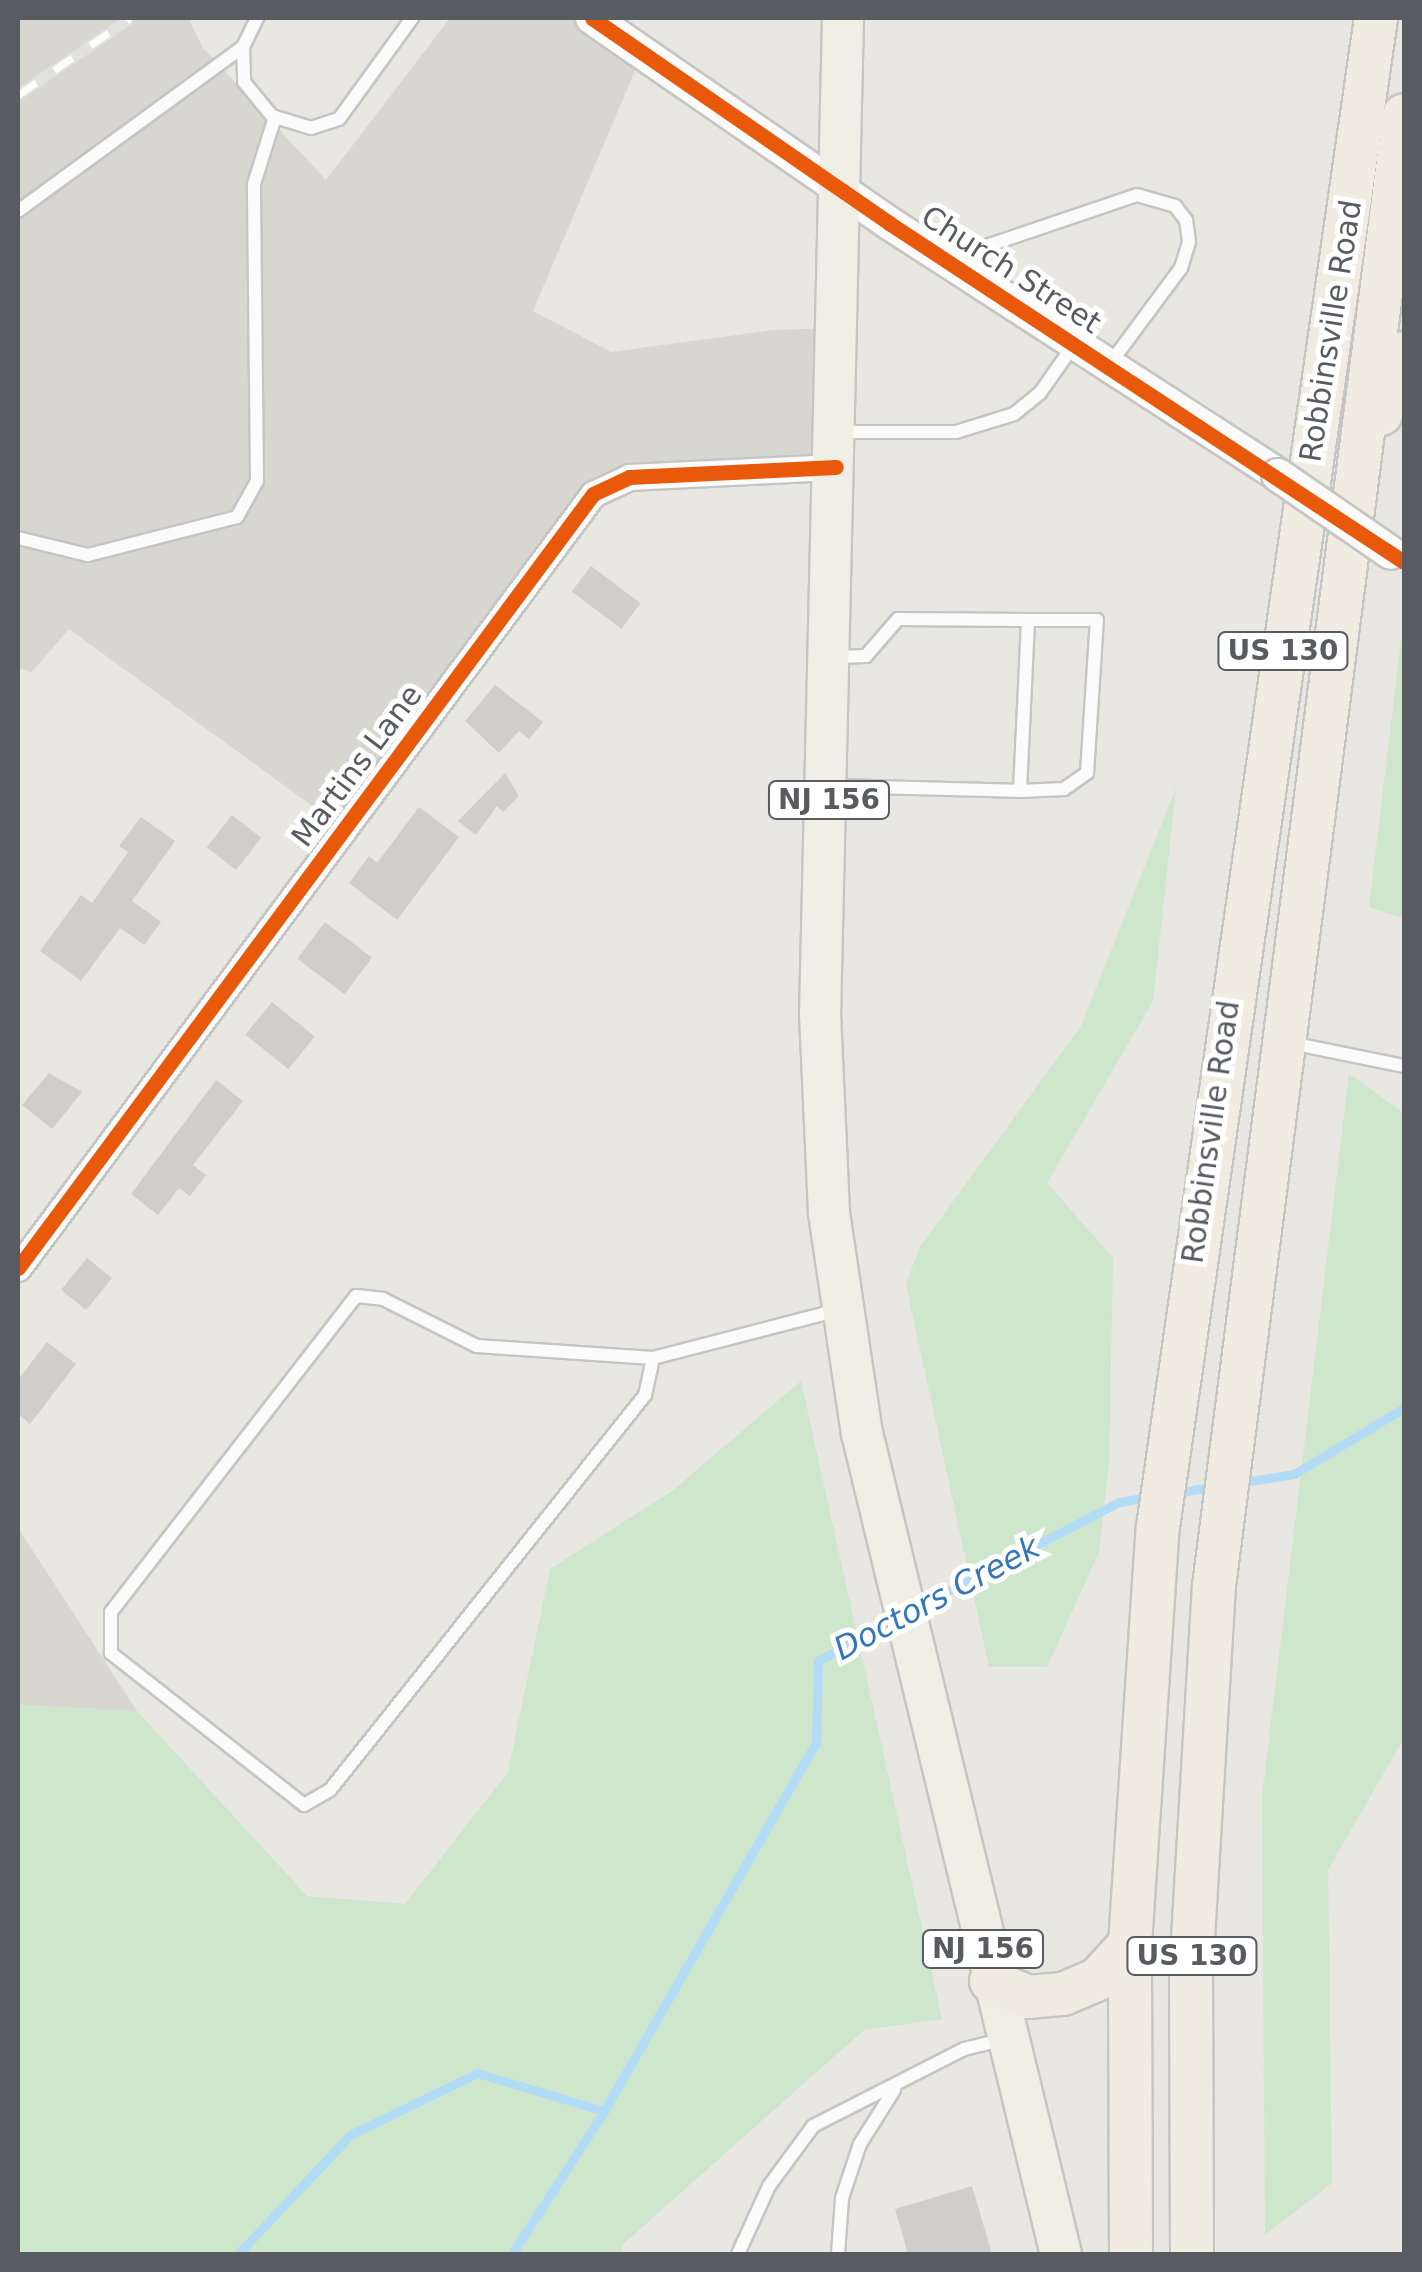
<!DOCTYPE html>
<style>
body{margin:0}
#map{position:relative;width:1422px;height:2272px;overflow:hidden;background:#e8e7e2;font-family:"DejaVu Sans",sans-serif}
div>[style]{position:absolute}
.industrial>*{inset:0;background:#d8d6d1}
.green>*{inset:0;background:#cee6cb}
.stream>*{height:9px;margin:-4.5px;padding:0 4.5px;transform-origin:4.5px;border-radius:4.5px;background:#b2dbf6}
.building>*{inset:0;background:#cfcecb;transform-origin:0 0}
.roads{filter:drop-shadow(2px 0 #c5c5c3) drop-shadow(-2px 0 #c5c5c3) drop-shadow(0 2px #c5c5c3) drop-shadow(0 -2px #c5c5c3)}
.service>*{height:12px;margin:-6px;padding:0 6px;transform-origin:6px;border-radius:6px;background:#fcfbfb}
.minor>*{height:25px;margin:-12.5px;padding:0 12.5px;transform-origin:12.5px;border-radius:12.5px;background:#fcfbfb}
.tertiary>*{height:32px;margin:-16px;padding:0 16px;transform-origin:16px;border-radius:16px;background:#fcfbfb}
.primary>*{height:40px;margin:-20px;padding:0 20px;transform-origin:20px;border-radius:20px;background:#f1efe5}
.trunk>*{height:42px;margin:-21px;padding:0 21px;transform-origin:21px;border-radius:21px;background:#f0ece2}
.rail>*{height:11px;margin-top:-5.5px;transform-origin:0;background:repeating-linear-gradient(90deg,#fff 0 22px,#e1e1e0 0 44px);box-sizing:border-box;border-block:2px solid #e1e1e0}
.bridges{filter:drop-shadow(2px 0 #c5c5c3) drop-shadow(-2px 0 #c5c5c3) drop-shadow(0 2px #c5c5c3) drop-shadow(0 -2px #c5c5c3)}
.tertiary-bridge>*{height:32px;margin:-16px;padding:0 16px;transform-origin:16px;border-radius:16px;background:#fcfbfb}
.cycleway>*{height:15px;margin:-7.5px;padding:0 7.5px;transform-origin:7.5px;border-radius:7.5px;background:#e8590c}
span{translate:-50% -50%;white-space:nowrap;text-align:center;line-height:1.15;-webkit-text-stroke:10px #fff;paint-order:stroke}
.shield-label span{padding:2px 8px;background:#fff;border:2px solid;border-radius:8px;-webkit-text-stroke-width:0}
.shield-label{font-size:28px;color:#585c61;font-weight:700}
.street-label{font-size:30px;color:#585c61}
.water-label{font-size:32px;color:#3377b8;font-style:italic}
.frame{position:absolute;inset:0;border:20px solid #585c61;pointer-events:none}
</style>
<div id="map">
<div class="industrial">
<i style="clip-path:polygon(18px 18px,189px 18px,202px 47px,326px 180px,450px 18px,590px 18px,643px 52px,533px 311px,611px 352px,773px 330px,837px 328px,836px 467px,609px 483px,344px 829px,69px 629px,31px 673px,18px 667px)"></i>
<i style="clip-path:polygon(18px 1528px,137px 1711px,18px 1705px)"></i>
</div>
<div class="green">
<i style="clip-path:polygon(1401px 640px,1404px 643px,1403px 918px,1369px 907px)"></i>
<i style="clip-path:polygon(1176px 788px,1153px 1001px,1047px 1183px,1113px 1258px,1109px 1463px,1099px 1552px,1047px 1667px,989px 1667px,906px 1285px,919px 1248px,1081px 1026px)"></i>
<i style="clip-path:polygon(1349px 1074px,1404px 1113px,1404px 1738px,1328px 1870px,1332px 2183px,1265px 2235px,1262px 1797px)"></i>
<i style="clip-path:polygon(801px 1381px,942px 2019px,864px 2030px,622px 2245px,623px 2254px,18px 2254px,18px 1705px,137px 1711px,307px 1896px,405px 1904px,508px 1772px,550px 1569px,672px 1491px)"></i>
</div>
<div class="stream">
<i style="left:1238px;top:1483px;width:57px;rotate:-9.1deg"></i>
<i style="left:1294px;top:1474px;width:128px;rotate:-31deg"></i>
<i style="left:1174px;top:1493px;width:39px;rotate:-9deg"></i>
<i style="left:916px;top:1608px;width:229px;rotate:-27.6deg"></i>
<i style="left:1119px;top:1502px;width:30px;rotate:-9deg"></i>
<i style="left:238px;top:2254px;width:163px;rotate:-46.7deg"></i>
<i style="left:350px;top:2135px;width:141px;rotate:-26deg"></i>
<i style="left:477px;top:2073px;width:133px;rotate:16.7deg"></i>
<i style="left:512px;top:2254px;width:170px;rotate:-57.2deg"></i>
<i style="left:604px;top:2111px;width:425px;rotate:-60.1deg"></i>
<i style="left:816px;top:1743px;width:82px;rotate:-88.6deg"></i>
<i style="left:818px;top:1661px;width:90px;rotate:-29.1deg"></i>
</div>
<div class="building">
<i style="left:591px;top:566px;width:62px;height:32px;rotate:37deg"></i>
<i style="clip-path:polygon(495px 685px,543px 722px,529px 739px,519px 731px,499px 753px,465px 721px)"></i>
<i style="clip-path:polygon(505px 773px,519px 796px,503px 812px,497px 806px,476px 835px,458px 821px)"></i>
<i style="clip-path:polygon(419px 807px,459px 837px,397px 920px,349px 883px,369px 856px,377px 863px)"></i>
<i style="left:232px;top:815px;width:37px;height:41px;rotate:38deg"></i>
<i style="clip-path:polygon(141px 817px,175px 841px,132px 901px,161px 922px,144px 945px,120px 928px,81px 981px,40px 951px,81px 895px,92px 903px,128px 852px,119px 846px)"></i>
<i style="left:325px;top:922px;width:59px;height:46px;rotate:37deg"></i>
<i style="left:272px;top:1002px;width:55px;height:42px;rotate:39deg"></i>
<i style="clip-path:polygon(49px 1073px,82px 1092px,52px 1129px,22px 1105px)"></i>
<i style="clip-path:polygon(216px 1080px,243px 1101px,193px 1165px,206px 1175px,190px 1196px,179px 1188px,158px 1215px,131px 1194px)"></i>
<i style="left:87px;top:1258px;width:32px;height:41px;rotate:39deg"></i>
<i style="clip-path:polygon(47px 1342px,76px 1364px,30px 1424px,18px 1414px,18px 1380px)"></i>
<i style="clip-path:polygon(972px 2186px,992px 2254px,908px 2254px,895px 2209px)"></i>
</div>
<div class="roads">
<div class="service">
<i style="left:243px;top:47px;width:35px;rotate:88deg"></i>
<i style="left:244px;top:82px;width:44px;rotate:50.5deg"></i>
<i style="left:272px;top:116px;width:41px;rotate:17.1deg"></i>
<i style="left:311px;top:128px;width:29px;rotate:-18deg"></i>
<i style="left:339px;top:119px;width:125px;rotate:-54.1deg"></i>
<i style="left:18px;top:211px;width:278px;rotate:-36.1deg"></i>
<i style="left:243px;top:47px;width:32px;rotate:-64deg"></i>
<i style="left:951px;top:258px;width:196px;rotate:-18.7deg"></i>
<i style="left:1137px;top:195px;width:40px;rotate:16deg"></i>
<i style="left:1175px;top:206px;width:18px;rotate:52deg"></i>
<i style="left:1186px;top:220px;width:22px;rotate:82deg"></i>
<i style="left:1189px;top:242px;width:27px;rotate:107deg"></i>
<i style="left:1181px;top:268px;width:121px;rotate:126.6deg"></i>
<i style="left:838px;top:432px;width:118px"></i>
<i style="left:956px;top:432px;width:61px;rotate:-17.2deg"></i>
<i style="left:1014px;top:414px;width:33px;rotate:-39deg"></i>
<i style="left:1040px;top:393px;width:57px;rotate:-54.9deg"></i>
<i style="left:18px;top:538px;width:72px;rotate:13.7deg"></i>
<i style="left:88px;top:555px;width:154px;rotate:-14.3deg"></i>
<i style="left:237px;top:517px;width:41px;rotate:-60.9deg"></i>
<i style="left:257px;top:481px;width:297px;rotate:-90.6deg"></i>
<i style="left:254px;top:184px;width:70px;rotate:-72.6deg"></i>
<i style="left:832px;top:786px;width:188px;rotate:1.5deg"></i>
<i style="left:1020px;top:791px;width:171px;rotate:-87.3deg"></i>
<i style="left:1028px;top:620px;width:130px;rotate:-179.6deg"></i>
<i style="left:898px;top:619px;width:49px;rotate:130.9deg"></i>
<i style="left:866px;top:656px;width:31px;rotate:178deg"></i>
<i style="left:1020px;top:791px;width:44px;rotate:-2.6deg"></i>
<i style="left:1064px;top:789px;width:28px;rotate:-35deg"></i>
<i style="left:1087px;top:773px;width:153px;rotate:-86.3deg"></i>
<i style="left:1097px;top:620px;width:69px;rotate:180deg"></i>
<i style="left:1291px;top:1043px;width:115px;rotate:11.5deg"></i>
<i style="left:653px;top:1358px;width:38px;rotate:102deg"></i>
<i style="left:645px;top:1395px;width:505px;rotate:128.57deg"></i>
<i style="left:330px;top:1790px;width:30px;rotate:150deg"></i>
<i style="left:304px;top:1805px;width:246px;rotate:-141.8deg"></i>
<i style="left:111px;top:1653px;width:41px;rotate:-90deg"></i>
<i style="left:111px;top:1612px;width:400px;rotate:-52.2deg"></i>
<i style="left:356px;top:1296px;width:27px;rotate:6deg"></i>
<i style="left:383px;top:1299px;width:105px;rotate:26.6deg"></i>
<i style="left:477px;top:1346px;width:176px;rotate:3.9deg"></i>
<i style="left:653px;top:1358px;width:192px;rotate:-14.5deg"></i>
<i style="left:738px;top:2254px;width:75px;rotate:-65.5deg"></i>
<i style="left:769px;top:2186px;width:74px;rotate:-53.7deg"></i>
<i style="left:813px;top:2126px;width:169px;rotate:-27deg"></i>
<i style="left:964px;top:2049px;width:42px;rotate:-13.7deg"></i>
<i style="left:838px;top:2254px;width:56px;rotate:-85.9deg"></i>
<i style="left:842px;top:2198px;width:57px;rotate:-71.6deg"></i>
<i style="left:860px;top:2144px;width:64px;rotate:-57.8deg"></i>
</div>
<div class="minor">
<i style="left:18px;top:1268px;width:964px;rotate:-53.39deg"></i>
<i style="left:593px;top:494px;width:40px;rotate:-25deg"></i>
<i style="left:629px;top:477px;width:207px;rotate:-2.8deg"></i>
</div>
<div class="tertiary">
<i style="left:592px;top:18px;width:361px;rotate:34.6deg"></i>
<i style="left:889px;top:223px;width:463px;rotate:32.9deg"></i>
</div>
<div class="primary">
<i style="left:843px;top:18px;width:996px;rotate:91.32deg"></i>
<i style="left:820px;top:1014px;width:199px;rotate:87.4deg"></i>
<i style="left:829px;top:1213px;width:222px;rotate:81.5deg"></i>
<i style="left:862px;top:1433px;width:845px;rotate:76.38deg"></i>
</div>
<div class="trunk">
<i style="left:1381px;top:414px;width:65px;rotate:-69.3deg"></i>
<i style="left:991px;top:1981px;width:40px;rotate:23.4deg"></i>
<i style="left:1028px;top:1997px;width:35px;rotate:-5deg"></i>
<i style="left:1063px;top:1994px;width:38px;rotate:-23deg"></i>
<i style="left:1098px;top:1979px;width:47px;rotate:-47.6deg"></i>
<i style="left:1131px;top:2254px;width:310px;rotate:-90.2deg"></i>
<i style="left:1130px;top:1944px;width:418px;rotate:-86.2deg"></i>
<i style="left:1158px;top:1527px;width:1525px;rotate:-81.78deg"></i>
<i style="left:1192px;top:2254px;width:282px;rotate:-90.2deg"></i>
<i style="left:1191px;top:1972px;width:387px;rotate:-86.6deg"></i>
<i style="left:1214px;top:1586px;width:1483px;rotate:-82.64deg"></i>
</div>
</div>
<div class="rail">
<i style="left:18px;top:95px;width:136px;rotate:-34.5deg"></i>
</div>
<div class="bridges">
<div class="tertiary-bridge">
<i style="left:1278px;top:475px;width:137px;rotate:34.6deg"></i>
</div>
</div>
<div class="cycleway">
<i style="left:592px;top:18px;width:361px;rotate:34.6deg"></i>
<i style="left:889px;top:223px;width:617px;rotate:33.36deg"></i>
<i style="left:18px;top:1268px;width:964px;rotate:-53.39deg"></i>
<i style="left:593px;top:494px;width:40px;rotate:-25deg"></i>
<i style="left:629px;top:477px;width:207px;rotate:-2.8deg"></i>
</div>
<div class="shield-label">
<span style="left:1283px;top:651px">US 130</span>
<span style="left:829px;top:800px">NJ 156</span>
<span style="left:983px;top:1949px">NJ 156</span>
<span style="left:1192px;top:1956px">US 130</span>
</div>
<div class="street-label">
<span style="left:1011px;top:270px;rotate:33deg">Church Street</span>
<span style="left:1331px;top:331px;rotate:-81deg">Robbinsville Road</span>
<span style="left:357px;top:766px;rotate:-53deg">Martins Lane</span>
<span style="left:1211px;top:1132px;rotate:-82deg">Robbinsville Road</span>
</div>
<div class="water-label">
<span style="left:937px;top:1598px;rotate:-28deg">Doctors Creek</span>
</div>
<div class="frame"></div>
</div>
